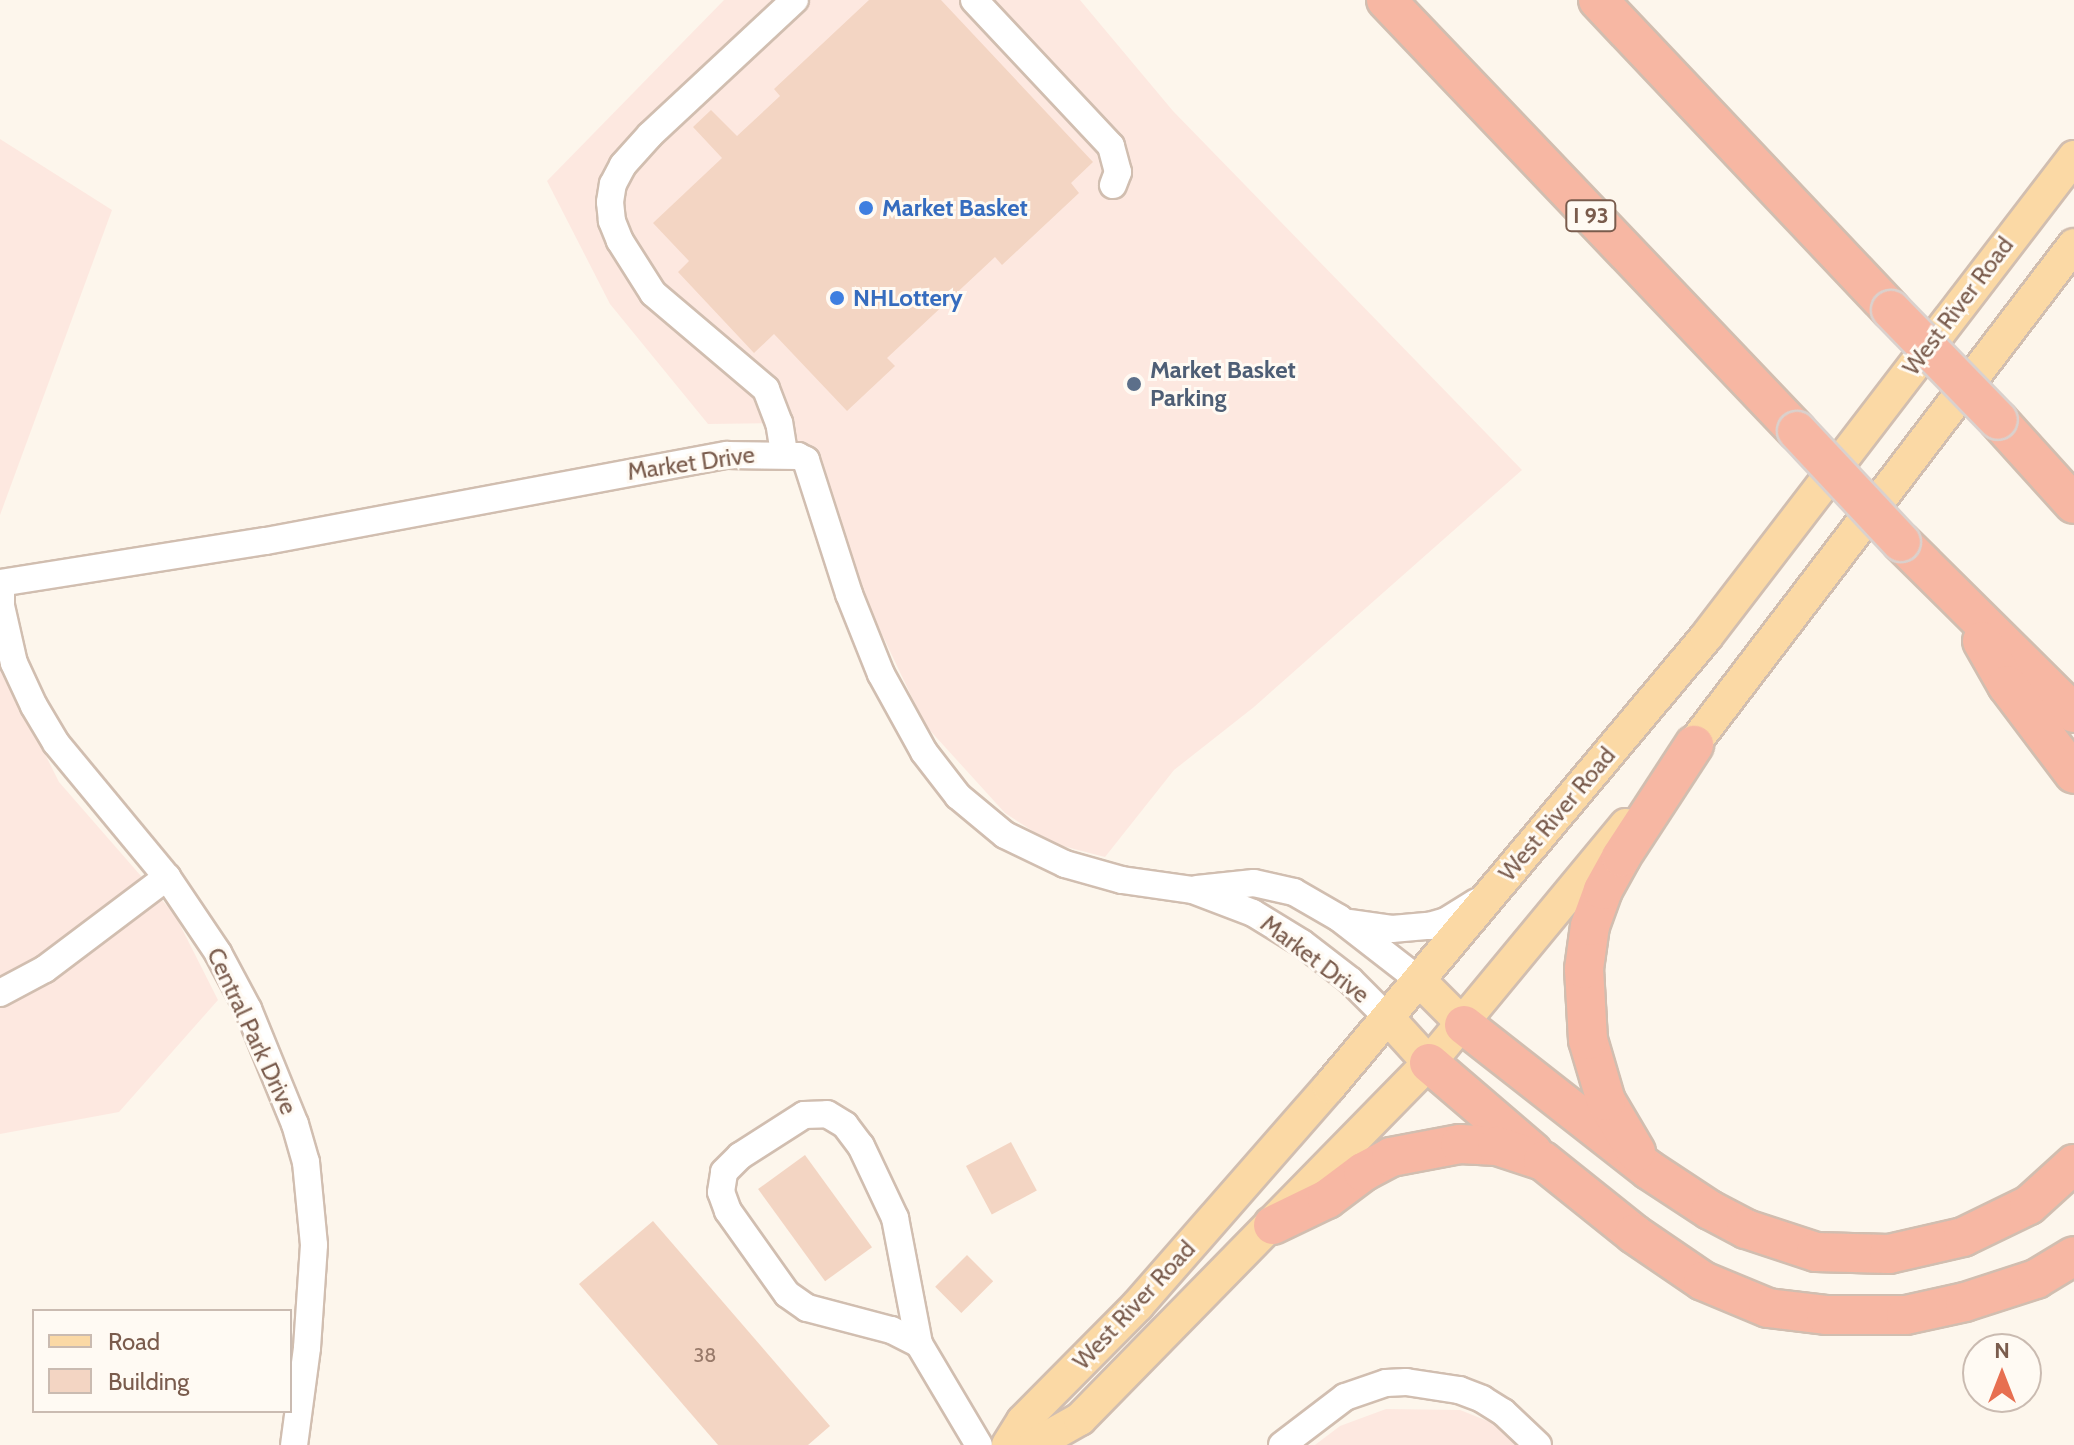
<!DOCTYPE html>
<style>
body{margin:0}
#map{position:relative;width:2074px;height:1445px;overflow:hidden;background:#fdf6ec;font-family:Cabin,sans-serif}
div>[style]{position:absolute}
.commercial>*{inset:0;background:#fde8e0}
.building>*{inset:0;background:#f3d5c3;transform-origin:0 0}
.roads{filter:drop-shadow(2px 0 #d1beb0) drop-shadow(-2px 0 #d1beb0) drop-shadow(0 2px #d1beb0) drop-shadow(0 -2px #d1beb0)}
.minor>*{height:26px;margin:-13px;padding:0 13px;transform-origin:13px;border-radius:13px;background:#fff}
.major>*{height:32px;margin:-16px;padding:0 16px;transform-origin:16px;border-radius:16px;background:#fbd9a5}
.highway>*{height:38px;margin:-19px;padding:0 19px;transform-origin:19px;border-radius:19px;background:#f7b7a3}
.bridges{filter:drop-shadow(2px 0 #dad1cd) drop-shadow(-2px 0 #dad1cd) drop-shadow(0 2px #dad1cd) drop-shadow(0 -2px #dad1cd)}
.highway-bridge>*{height:38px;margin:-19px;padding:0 19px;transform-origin:19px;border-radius:19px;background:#f7b7a3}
.dots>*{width:22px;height:22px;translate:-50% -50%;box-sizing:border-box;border:4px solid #fffaf3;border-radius:50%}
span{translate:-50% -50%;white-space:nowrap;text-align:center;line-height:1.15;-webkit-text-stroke:6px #fffaf3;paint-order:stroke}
.number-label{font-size:20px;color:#987a6a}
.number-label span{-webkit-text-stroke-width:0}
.shield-label span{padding:2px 6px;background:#fffaf3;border:2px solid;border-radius:6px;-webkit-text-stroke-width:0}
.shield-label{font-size:22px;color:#7a5c4d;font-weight:700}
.shop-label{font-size:24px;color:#366cbe;font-weight:700}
.left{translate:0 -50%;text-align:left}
.street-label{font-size:24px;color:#7a5c4d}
.service-label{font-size:24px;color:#4e5e75;font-weight:700}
.legend{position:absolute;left:32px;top:1309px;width:260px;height:104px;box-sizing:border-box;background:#fffaf3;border:2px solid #cabbb1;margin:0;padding:10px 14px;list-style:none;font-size:24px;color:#7a5c4d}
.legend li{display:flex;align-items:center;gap:16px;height:40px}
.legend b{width:40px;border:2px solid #cabbb1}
.north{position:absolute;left:1962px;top:1333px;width:80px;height:80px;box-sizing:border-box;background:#fffaf3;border:2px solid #cabbb1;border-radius:50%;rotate:0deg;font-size:22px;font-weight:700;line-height:32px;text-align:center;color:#7a5c4d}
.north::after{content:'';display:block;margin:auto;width:28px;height:36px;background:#e76f51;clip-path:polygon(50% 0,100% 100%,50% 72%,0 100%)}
</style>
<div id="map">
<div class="commercial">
<i style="clip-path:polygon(724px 0,1080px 0,1173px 111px,1522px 470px,1254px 707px,1174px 770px,1105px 857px,1051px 843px,1005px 813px,925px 725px,853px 573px,790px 423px,708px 424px,610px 304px,547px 181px)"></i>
<i style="clip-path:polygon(0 139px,112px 210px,0 515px)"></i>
<i style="clip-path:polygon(0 664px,59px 782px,175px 915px,218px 1000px,119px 1112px,0 1134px)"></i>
<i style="clip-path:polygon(1386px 1409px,1460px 1410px,1510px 1430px,1521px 1445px,1315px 1445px,1340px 1426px)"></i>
</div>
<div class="building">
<i style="clip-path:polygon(869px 0,941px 0,1093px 162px,1071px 183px,1079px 193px,1002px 265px,995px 257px,887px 358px,895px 366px,847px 411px,774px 334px,754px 353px,678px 272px,689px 261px,653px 223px,722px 158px,693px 127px,711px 110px,737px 136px,780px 96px,774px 89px)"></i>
<i style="left:1011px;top:1142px;width:55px;height:51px;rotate:62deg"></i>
<i style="left:805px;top:1155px;width:114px;height:58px;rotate:54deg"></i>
<i style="clip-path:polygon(653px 1221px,830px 1426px,808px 1445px,718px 1445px,579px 1284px)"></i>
<i style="left:967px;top:1255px;width:37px;height:45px;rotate:45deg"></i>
</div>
<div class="roads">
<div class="minor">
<i style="left:974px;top:0;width:200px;rotate:46.8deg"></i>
<i style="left:1111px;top:146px;width:27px;rotate:75deg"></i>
<i style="left:1118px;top:172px;width:14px;rotate:111deg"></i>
<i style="left:784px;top:453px;width:30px;rotate:-99deg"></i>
<i style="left:779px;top:423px;width:36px;rotate:-111deg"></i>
<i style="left:766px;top:389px;width:148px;rotate:-139.7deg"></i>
<i style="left:653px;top:293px;width:62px;rotate:-122.4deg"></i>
<i style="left:620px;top:241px;width:22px;rotate:-112deg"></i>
<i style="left:612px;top:221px;width:19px;rotate:-96deg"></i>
<i style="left:610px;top:202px;width:18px;rotate:-81deg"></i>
<i style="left:613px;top:184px;width:21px;rotate:-62deg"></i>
<i style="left:623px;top:165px;width:40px;rotate:-48deg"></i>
<i style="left:650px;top:135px;width:198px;rotate:-43deg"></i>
<i style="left:0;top:583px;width:269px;rotate:-9deg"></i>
<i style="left:266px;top:541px;width:469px;rotate:-10.6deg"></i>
<i style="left:727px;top:455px;width:71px;rotate:0.8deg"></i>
<i style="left:798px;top:456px;width:9px;rotate:27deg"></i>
<i style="left:806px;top:460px;width:141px;rotate:72.2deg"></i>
<i style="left:849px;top:594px;width:86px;rotate:68.2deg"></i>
<i style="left:881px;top:674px;width:89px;rotate:61.1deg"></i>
<i style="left:924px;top:752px;width:56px;rotate:52.3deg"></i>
<i style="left:958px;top:796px;width:61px;rotate:39.7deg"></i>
<i style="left:1005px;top:835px;width:67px;rotate:25.8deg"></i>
<i style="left:1065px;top:864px;width:59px;rotate:15.7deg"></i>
<i style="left:1122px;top:880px;width:72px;rotate:8deg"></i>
<i style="left:1193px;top:890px;width:64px;rotate:21deg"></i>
<i style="left:1253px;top:913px;width:57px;rotate:31.5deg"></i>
<i style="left:1302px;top:943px;width:61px;rotate:37.6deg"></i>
<i style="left:1350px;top:980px;width:54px;rotate:45deg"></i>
<i style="left:1px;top:583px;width:23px;rotate:90deg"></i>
<i style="left:1px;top:606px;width:58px;rotate:77.2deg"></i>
<i style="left:14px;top:663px;width:47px;rotate:65.1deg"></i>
<i style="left:34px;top:706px;width:43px;rotate:59.3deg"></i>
<i style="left:56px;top:743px;width:174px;rotate:50.4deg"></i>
<i style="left:167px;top:877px;width:92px;rotate:56.1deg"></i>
<i style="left:218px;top:953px;width:64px;rotate:61.8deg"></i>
<i style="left:248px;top:1009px;width:124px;rotate:67.8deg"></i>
<i style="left:295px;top:1124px;width:40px;rotate:74deg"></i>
<i style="left:306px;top:1162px;width:83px;rotate:84.5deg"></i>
<i style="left:314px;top:1245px;width:103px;rotate:93.9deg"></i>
<i style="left:307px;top:1348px;width:98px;rotate:97.6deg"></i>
<i style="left:1197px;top:889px;width:57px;rotate:-6deg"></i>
<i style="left:1254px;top:883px;width:41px;rotate:12.7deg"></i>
<i style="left:1294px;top:892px;width:52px;rotate:30deg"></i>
<i style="left:1339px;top:918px;width:101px;rotate:37.8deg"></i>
<i style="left:1351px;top:923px;width:41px;rotate:8.3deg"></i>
<i style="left:1392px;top:929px;width:37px;rotate:-5deg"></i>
<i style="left:1429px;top:926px;width:18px;rotate:-16deg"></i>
<i style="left:1446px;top:921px;width:36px;rotate:-32deg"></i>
<i style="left:0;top:993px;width:51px;rotate:-28.1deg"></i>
<i style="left:45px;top:969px;width:153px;rotate:-37deg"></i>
<i style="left:919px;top:1344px;width:31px;rotate:-153deg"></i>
<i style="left:891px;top:1330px;width:87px;rotate:-165.3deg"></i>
<i style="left:807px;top:1308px;width:24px;rotate:-145deg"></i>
<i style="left:787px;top:1294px;width:102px;rotate:-125.4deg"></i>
<i style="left:728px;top:1211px;width:20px;rotate:-110deg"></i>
<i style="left:721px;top:1192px;width:20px;rotate:-81deg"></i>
<i style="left:724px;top:1172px;width:23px;rotate:-45deg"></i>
<i style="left:740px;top:1156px;width:76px;rotate:-32.6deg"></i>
<i style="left:804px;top:1115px;width:23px;rotate:-2deg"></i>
<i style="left:827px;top:1114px;width:21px;rotate:31deg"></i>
<i style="left:845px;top:1125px;width:26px;rotate:53deg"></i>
<i style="left:861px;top:1146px;width:80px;rotate:64.7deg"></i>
<i style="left:895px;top:1218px;width:128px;rotate:79.2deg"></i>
<i style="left:919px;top:1344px;width:117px;rotate:59.3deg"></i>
<i style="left:1282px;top:1445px;width:79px;rotate:-37.3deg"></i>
<i style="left:1345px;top:1397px;width:43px;rotate:-18.9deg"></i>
<i style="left:1386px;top:1383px;width:20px;rotate:-3deg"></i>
<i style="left:1406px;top:1382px;width:54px;rotate:8.6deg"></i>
<i style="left:1459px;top:1390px;width:25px;rotate:21deg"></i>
<i style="left:1482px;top:1399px;width:25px;rotate:32deg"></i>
<i style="left:1503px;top:1412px;width:48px;rotate:43.3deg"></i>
</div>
<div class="major">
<i style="left:1680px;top:762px;width:650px;rotate:-52.69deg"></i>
<i style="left:1419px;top:980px;width:64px;rotate:45deg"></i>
<i style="left:1388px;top:1018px;width:61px;rotate:47.7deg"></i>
<i style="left:1008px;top:1445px;width:28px;rotate:-58deg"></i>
<i style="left:1023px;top:1421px;width:163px;rotate:-45.2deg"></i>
<i style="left:1138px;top:1305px;width:290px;rotate:-48.8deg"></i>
<i style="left:1329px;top:1087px;width:587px;rotate:-50.04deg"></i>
<i style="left:1706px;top:637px;width:605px;rotate:-52.52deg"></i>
<i style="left:1034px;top:1445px;width:53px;rotate:-29.5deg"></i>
<i style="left:1080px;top:1419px;width:499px;rotate:-45.6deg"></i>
<i style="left:1429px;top:1063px;width:309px;rotate:-50.4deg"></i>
</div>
<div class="highway">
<i style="left:1386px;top:0;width:596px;rotate:46.36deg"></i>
<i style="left:1598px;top:0;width:427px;rotate:46.6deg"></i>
<i style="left:1998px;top:420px;width:113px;rotate:47.9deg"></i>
<i style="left:1901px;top:542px;width:243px;rotate:44.7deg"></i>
<i style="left:1982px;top:641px;width:51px;rotate:60.4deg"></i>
<i style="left:2007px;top:685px;width:111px;rotate:53deg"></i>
<i style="left:1464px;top:1025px;width:235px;rotate:38.1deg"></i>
<i style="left:1649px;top:1170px;width:73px;rotate:33.3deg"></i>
<i style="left:1710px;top:1210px;width:41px;rotate:27.8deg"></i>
<i style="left:1746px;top:1229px;width:74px;rotate:18.2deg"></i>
<i style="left:1816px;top:1252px;width:73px;rotate:1.6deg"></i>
<i style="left:1889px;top:1254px;width:76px;rotate:-12.9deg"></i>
<i style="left:1963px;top:1237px;width:73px;rotate:-25.9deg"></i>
<i style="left:2029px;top:1205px;width:61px;rotate:-42.3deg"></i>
<i style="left:1429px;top:1063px;width:137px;rotate:40.6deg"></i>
<i style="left:1636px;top:1152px;width:59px;rotate:-120.5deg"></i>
<i style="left:1606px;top:1101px;width:64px;rotate:-106.4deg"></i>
<i style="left:1588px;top:1040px;width:71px;rotate:-93.2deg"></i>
<i style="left:1584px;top:969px;width:43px;rotate:-82.1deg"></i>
<i style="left:1590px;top:926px;width:38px;rotate:-70deg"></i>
<i style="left:1603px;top:890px;width:38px;rotate:-61deg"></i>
<i style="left:1621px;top:857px;width:134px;rotate:-56.9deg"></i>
<i style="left:1273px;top:1225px;width:60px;rotate:-25.7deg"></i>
<i style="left:1327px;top:1199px;width:45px;rotate:-36.9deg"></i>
<i style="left:1363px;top:1172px;width:32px;rotate:-28deg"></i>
<i style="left:1391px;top:1157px;width:70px;rotate:-10.7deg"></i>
<i style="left:1460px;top:1144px;width:37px;rotate:3deg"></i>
<i style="left:1497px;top:1146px;width:48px;rotate:18.1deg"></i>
<i style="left:1543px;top:1161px;width:117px;rotate:38.7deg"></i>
<i style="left:1634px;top:1234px;width:83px;rotate:34.3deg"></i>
<i style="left:1703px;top:1281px;width:70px;rotate:22.6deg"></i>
<i style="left:1768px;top:1308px;width:58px;rotate:6.9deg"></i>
<i style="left:1826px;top:1315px;width:80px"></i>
<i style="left:1906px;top:1315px;width:60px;rotate:-12.4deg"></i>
<i style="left:1965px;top:1302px;width:75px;rotate:-17.9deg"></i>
<i style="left:2036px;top:1279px;width:44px;rotate:-31.2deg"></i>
</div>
</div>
<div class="bridges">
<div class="highway-bridge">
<i style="left:1891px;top:310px;width:153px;rotate:45.8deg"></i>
<i style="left:1797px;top:431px;width:152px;rotate:46.9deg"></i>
</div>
</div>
<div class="dots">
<i style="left:866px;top:208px;background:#3f7fe0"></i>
<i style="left:837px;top:298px;background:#3f7fe0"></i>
<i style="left:1134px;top:384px;background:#5c6f8a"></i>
</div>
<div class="number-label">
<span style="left:705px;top:1355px">38</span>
</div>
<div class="shield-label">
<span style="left:1591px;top:216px">I 93</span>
</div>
<div class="shop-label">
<span class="left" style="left:882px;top:208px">Market Basket</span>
<span class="left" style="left:853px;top:298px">NHLottery</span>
</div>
<div class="street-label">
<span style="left:1958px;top:306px;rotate:-53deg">West River Road</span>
<span style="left:691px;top:463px;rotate:-8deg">Market Drive</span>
<span style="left:1557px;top:814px;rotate:-50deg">West River Road</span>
<span style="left:1315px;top:959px;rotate:37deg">Market Drive</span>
<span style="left:252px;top:1031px;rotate:65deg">Central Park Drive</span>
<span style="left:1134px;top:1305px;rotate:-47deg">West River Road</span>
</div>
<div class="service-label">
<span class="left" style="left:1150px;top:384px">Market Basket<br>Parking</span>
</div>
<ul class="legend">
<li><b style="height:10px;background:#fbd9a5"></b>Road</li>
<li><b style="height:22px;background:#f3d5c3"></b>Building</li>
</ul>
<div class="north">N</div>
</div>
